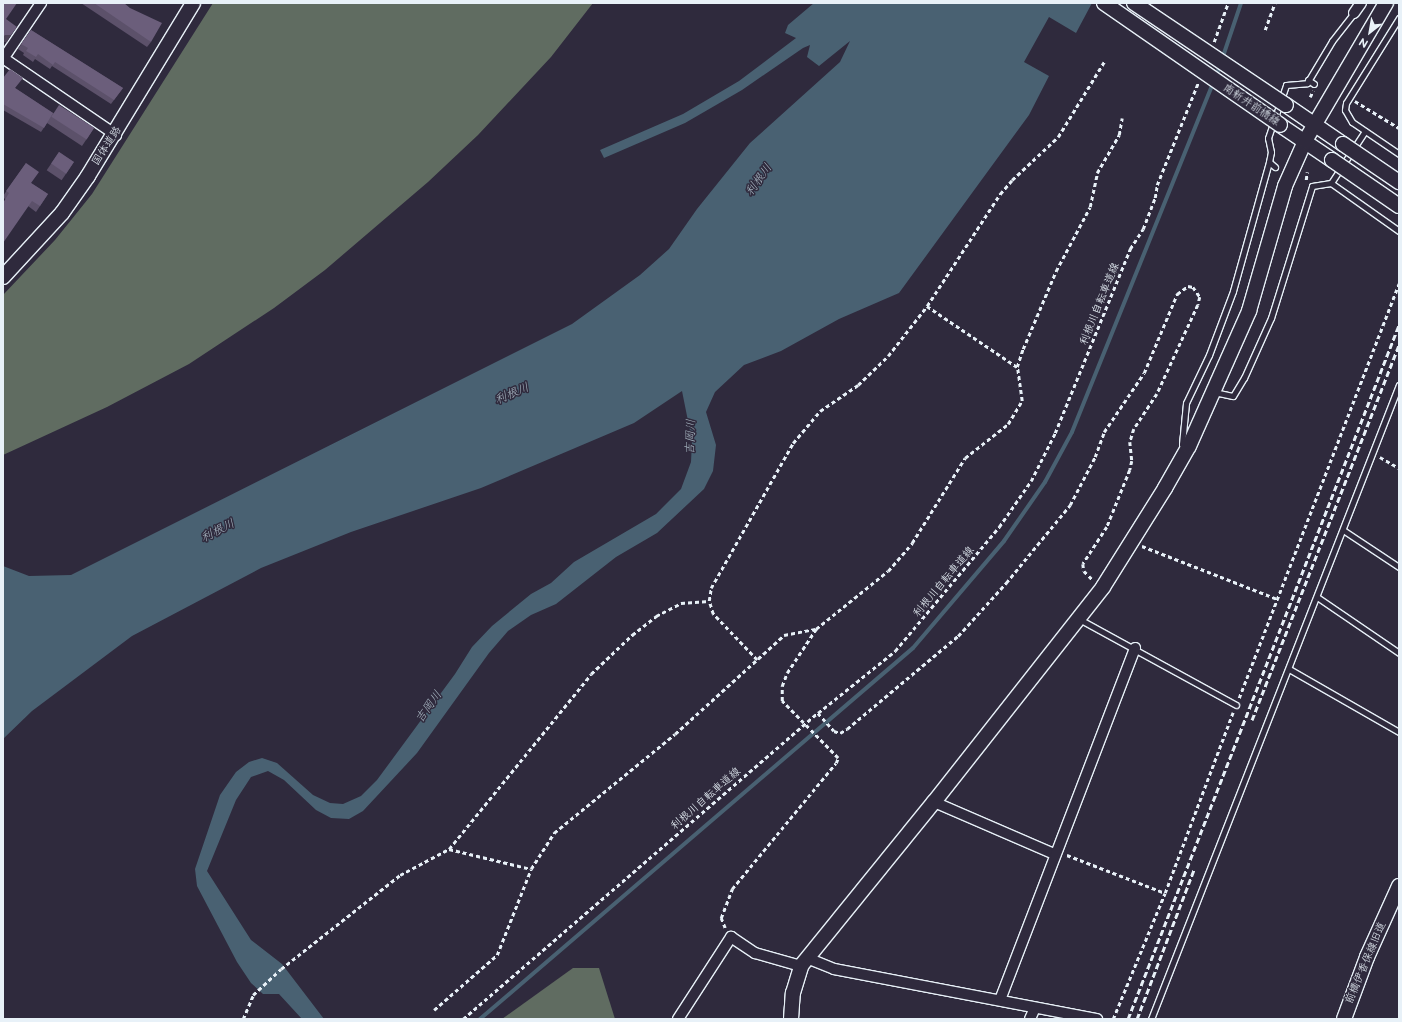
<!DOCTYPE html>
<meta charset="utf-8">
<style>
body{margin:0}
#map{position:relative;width:1402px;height:1022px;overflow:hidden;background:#2f2a3d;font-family:"Balsamiq Sans","Klee One",sans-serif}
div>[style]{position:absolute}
.green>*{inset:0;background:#606c61}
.water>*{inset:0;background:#496172}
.stream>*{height:4px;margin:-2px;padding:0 2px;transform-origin:2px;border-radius:2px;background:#496172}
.path>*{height:2.5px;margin-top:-1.25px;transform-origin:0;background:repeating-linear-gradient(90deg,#e8f1f8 0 4px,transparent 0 7px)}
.roads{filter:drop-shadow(1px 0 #e8f1f8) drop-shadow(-1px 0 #e8f1f8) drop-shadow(0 1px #e8f1f8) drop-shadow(0 -1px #e8f1f8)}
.lane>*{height:5px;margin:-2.5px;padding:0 2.5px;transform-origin:2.5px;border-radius:2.5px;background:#2f2a3d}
.street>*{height:10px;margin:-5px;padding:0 5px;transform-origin:5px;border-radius:5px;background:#2f2a3d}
.secondary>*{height:14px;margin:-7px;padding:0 7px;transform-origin:7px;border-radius:7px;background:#2f2a3d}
.rail>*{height:3px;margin-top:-1.5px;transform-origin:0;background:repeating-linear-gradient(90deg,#e8f1f8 0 6px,transparent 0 9px)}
.bridges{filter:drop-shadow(1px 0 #e8f1f8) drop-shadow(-1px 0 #e8f1f8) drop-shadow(0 1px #e8f1f8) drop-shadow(0 -1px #e8f1f8)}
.secondary-bridge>*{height:14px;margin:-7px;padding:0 7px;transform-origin:7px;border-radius:7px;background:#2f2a3d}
.wall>*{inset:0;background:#5c516a;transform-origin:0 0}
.shaded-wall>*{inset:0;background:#4b4256}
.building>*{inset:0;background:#6b5e7b;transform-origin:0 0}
span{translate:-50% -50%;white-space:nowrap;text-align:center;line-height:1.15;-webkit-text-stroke:3px #2f2a3d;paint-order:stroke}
.street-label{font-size:11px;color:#e8f1f8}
.water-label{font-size:12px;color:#a8b7c2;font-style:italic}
.frame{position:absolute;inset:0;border:4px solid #e8f1f8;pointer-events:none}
.north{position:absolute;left:1350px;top:12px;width:40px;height:40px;-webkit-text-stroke:3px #2f2a3d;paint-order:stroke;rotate:211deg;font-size:11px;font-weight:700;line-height:16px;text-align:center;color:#e8f1f8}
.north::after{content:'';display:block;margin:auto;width:14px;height:18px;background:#e8f1f8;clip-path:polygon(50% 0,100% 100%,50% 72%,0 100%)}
</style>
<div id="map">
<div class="green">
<i style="clip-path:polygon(213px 3px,593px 3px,551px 57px,478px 135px,428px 182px,325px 270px,274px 308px,189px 364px,107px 407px,3px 455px,3px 295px,55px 240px,92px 194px)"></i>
<i style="clip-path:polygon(573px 968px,599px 968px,615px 1019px,502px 1019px)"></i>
</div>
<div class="water">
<i style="clip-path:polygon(814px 3px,1092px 3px,1076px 33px,1049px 17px,1024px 62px,1049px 76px,1029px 115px,899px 293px,839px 319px,781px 351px,744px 365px,715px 392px,706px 412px,716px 445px,713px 471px,704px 489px,657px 533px,616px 557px,556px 604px,531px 615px,508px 631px,489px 653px,417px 753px,363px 811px,349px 819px,331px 818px,316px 810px,284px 780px,268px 771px,251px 777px,236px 800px,207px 871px,251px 940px,282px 964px,324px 1019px,302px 1019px,279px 994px,263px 994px,251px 983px,237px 962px,197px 886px,195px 869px,220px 795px,236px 772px,249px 762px,262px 758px,277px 763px,313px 795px,330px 803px,343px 804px,361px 796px,377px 780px,455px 674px,472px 647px,492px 626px,531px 594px,551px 583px,574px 562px,656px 514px,681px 489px,691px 462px,692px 441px,682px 391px,634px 423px,481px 488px,351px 532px,261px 568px,132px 636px,32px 711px,3px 739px,3px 566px,29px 576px,71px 575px,572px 324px,640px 275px,669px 249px,697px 209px,750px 143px,840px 62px,850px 41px,819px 66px,807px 57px,810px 45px,803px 48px,742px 90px,685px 123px,604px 158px,600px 150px,683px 114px,739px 81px,796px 38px,785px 33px,788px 25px)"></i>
</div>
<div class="stream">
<i style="left:1216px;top:77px;width:78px;rotate:-71.3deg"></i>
<i style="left:480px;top:1019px;width:570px;rotate:-40.59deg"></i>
<i style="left:913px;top:648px;width:140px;rotate:-49.6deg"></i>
<i style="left:1004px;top:541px;width:72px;rotate:-55.2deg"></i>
<i style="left:1045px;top:482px;width:57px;rotate:-61.6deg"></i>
<i style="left:1072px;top:432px;width:376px;rotate:-68deg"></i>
</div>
<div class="path">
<i style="left:1265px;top:30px;width:29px;rotate:-70deg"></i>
<i style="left:1214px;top:42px;width:41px;rotate:-70.3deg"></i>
<i style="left:1310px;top:97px;width:7px;rotate:-63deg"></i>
<i style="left:1355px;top:101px;width:52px;rotate:31.5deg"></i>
<i style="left:1306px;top:180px;width:8px;rotate:-83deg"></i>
<i style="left:927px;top:306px;width:109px;rotate:34.1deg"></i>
<i style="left:1380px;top:457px;width:22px;rotate:30deg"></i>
<i style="left:1142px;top:546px;width:145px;rotate:21.4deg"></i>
<i style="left:757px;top:660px;width:64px;rotate:-133.7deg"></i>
<i style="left:713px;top:614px;width:14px;rotate:-107deg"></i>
<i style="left:709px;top:601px;width:13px;rotate:-81deg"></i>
<i style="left:711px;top:588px;width:167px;rotate:-60.5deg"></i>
<i style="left:793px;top:443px;width:42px;rotate:-49.8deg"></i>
<i style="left:820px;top:411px;width:46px;rotate:-34.4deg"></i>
<i style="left:858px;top:385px;width:42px;rotate:-44deg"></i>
<i style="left:888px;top:356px;width:63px;rotate:-52deg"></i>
<i style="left:927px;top:306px;width:134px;rotate:-56.9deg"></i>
<i style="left:1000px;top:194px;width:18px;rotate:-49deg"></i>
<i style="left:1012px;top:180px;width:63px;rotate:-43.1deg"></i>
<i style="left:1058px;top:137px;width:88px;rotate:-58.5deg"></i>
<i style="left:1239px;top:698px;width:444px;rotate:-68.9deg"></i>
<i style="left:818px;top:713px;width:24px;rotate:48deg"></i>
<i style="left:834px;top:731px;width:6px;rotate:18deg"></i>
<i style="left:840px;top:733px;width:8px;rotate:-30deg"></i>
<i style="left:847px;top:729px;width:145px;rotate:-40deg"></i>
<i style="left:958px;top:636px;width:72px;rotate:-47.8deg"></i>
<i style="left:1006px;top:583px;width:101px;rotate:-50.6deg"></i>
<i style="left:1070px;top:505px;width:54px;rotate:-62.5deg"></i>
<i style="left:1095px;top:457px;width:27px;rotate:-70deg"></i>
<i style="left:1104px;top:432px;width:71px;rotate:-55.9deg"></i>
<i style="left:1144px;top:373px;width:86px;rotate:-67.3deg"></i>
<i style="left:1177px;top:294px;width:14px;rotate:-36deg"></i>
<i style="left:1188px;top:286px;width:5px;rotate:11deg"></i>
<i style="left:1193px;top:287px;width:12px;rotate:55deg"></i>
<i style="left:1200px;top:297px;width:8px;rotate:104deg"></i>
<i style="left:1198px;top:305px;width:98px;rotate:114.7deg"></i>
<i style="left:1157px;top:394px;width:42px;rotate:123.3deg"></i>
<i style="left:1134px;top:429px;width:14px;rotate:107deg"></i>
<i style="left:1130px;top:442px;width:19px;rotate:84deg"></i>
<i style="left:1132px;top:461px;width:9px;rotate:103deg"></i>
<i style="left:1130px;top:470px;width:61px;rotate:112deg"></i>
<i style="left:1107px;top:527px;width:44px;rotate:123deg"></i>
<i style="left:1083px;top:564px;width:7px;rotate:82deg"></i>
<i style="left:1084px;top:571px;width:13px;rotate:45deg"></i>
<i style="left:449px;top:849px;width:84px;rotate:13.7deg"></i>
<i style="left:1067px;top:855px;width:105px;rotate:21.2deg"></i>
<i style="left:725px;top:928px;width:11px;rotate:-112deg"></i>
<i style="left:721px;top:918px;width:31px;rotate:-69deg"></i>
<i style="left:732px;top:889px;width:163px;rotate:-50.5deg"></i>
<i style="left:836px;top:763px;width:5px;rotate:-68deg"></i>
<i style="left:838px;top:758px;width:80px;rotate:-134.5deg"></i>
<i style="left:782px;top:701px;width:15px;rotate:-90deg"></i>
<i style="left:782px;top:686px;width:14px;rotate:-69deg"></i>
<i style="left:787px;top:673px;width:53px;rotate:-56.6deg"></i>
<i style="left:816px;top:629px;width:92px;rotate:-38.9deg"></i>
<i style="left:888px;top:571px;width:37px;rotate:-49deg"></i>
<i style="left:912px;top:543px;width:100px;rotate:-58.1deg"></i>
<i style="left:965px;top:458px;width:55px;rotate:-38.3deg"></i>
<i style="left:1008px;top:424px;width:27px;rotate:-59deg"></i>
<i style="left:1022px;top:401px;width:34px;rotate:-98deg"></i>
<i style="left:1017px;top:367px;width:19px;rotate:-72deg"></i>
<i style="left:1023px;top:349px;width:85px;rotate:-67.1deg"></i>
<i style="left:1056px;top:271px;width:72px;rotate:-62deg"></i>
<i style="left:1090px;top:207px;width:35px;rotate:-78deg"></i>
<i style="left:1097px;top:173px;width:44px;rotate:-59.9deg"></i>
<i style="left:1119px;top:135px;width:17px;rotate:-80deg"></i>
<i style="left:434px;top:1010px;width:84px;rotate:-41.1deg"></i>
<i style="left:497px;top:955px;width:92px;rotate:-68.4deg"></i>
<i style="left:531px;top:869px;width:43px;rotate:-57.4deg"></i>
<i style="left:554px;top:833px;width:156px;rotate:-39.3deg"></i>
<i style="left:675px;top:734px;width:147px;rotate:-42.2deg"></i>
<i style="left:784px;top:635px;width:32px;rotate:-11deg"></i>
<i style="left:243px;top:1019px;width:26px;rotate:-67deg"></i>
<i style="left:253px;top:995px;width:38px;rotate:-43deg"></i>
<i style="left:281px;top:969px;width:152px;rotate:-38.3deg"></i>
<i style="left:400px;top:875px;width:55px;rotate:-28deg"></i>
<i style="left:449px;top:849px;width:225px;rotate:-50.9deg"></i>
<i style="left:591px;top:674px;width:57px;rotate:-43.6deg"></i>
<i style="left:632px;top:635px;width:31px;rotate:-38deg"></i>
<i style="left:656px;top:616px;width:28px;rotate:-27deg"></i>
<i style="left:681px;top:603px;width:28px;rotate:-4deg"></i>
<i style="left:463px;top:1019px;width:469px;rotate:-40.8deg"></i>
<i style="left:818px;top:713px;width:99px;rotate:-38.8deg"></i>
<i style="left:895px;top:651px;width:162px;rotate:-50deg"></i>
<i style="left:999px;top:527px;width:56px;rotate:-55.2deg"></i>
<i style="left:1031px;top:481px;width:54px;rotate:-63.4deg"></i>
<i style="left:1055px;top:433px;width:199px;rotate:-67.8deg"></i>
<i style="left:1130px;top:249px;width:24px;rotate:-57deg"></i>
<i style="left:1143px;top:229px;width:33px;rotate:-69deg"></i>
<i style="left:1155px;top:198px;width:13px;rotate:-81deg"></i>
<i style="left:1157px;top:185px;width:110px;rotate:-68.1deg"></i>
<i style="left:1113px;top:1019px;width:136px;rotate:-67.6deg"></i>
<i style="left:1165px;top:893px;width:193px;rotate:-69.4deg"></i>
</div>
<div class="roads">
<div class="lane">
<i style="left:1399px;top:18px;width:100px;rotate:121.9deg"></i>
<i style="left:1346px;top:103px;width:7px;rotate:98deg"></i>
<i style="left:1345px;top:110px;width:14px;rotate:60deg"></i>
<i style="left:1352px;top:122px;width:57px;rotate:34.2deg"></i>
<i style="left:1308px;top:80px;width:7px;rotate:34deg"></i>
<i style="left:1269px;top:162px;width:8px;rotate:40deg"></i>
<i style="left:1331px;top:183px;width:62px;rotate:-56.8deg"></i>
<i style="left:1214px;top:392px;width:19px;rotate:12deg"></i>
<i style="left:1233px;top:396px;width:21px;rotate:-59deg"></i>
<i style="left:1244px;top:378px;width:66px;rotate:-65.8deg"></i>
<i style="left:1271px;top:318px;width:138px;rotate:-72.7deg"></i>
<i style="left:1312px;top:186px;width:19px;rotate:-9deg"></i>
<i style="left:1331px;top:183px;width:83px;rotate:35.2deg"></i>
<i style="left:1188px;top:445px;width:6px;rotate:-171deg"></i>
<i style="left:1182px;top:444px;width:41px;rotate:-84.4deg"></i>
<i style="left:1186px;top:403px;width:53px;rotate:-64.4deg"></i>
<i style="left:1209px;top:355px;width:68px;rotate:-69.4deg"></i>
<i style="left:1233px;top:291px;width:134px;rotate:-74.4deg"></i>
<i style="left:1269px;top:162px;width:10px;rotate:-79deg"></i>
<i style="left:1271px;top:152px;width:14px;rotate:-102deg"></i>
<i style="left:1268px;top:138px;width:56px;rotate:-71.2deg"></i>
<i style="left:1286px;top:85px;width:21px;rotate:-5deg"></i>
<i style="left:1307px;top:83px;width:49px;rotate:-59.2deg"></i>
<i style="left:1332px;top:41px;width:36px;rotate:-52deg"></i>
<i style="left:1343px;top:530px;width:67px;rotate:33.5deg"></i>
<i style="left:1317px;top:597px;width:99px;rotate:34.3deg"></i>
<i style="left:1079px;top:619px;width:179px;rotate:28.7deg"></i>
<i style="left:1289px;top:669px;width:127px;rotate:29.8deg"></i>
<i style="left:1151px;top:1019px;width:681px;rotate:-68.64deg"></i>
</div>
<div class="street">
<i style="left:1354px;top:13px;width:12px;rotate:-55deg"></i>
<i style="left:3px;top:58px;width:137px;rotate:34.3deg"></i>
<i style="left:3px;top:59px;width:68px;rotate:-55.8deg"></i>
<i style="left:934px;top:802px;width:131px;rotate:23.4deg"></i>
<i style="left:807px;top:958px;width:29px;rotate:22deg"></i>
<i style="left:834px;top:969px;width:268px;rotate:10.8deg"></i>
<i style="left:1000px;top:1000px;width:377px;rotate:-69deg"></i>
<i style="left:678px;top:1019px;width:98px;rotate:-57.1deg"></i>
<i style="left:731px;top:937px;width:29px;rotate:34deg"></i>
<i style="left:755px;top:953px;width:48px;rotate:15.8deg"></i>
<i style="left:1030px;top:1019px;width:12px;rotate:-66deg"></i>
</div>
<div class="secondary">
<i style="left:1286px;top:105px;width:69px;rotate:34.4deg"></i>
<i style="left:1280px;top:125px;width:63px;rotate:33.9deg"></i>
<i style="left:3px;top:277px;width:87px;rotate:-47.3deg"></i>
<i style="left:62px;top:213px;width:45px;rotate:-54.9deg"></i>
<i style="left:88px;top:176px;width:202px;rotate:-58.7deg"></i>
<i style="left:791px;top:1019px;width:26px;rotate:-86deg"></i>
<i style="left:793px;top:993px;width:28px;rotate:-73deg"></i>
<i style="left:801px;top:966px;width:211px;rotate:-51deg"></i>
<i style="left:934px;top:802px;width:273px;rotate:-51.8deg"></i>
<i style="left:1103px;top:587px;width:117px;rotate:-57.9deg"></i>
<i style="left:1165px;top:488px;width:48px;rotate:-60.3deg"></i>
<i style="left:1189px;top:446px;width:148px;rotate:-66deg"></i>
<i style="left:1249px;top:311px;width:130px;rotate:-73.9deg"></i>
<i style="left:1285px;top:186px;width:49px;rotate:-66deg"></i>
<i style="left:1305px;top:141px;width:160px;rotate:-59.6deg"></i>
<i style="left:1344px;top:1019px;width:66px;rotate:-69.6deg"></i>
<i style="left:1367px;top:957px;width:78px;rotate:-65.7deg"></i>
</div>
</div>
<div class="rail">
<i style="left:1252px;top:720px;width:404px;rotate:-68.6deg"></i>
<i style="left:1128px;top:1019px;width:745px;rotate:-68.67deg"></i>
<i style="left:1137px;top:1019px;width:160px;rotate:-69.1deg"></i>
</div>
<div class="bridges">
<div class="secondary-bridge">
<i style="left:1104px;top:3px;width:214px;rotate:34.7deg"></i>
<i style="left:1134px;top:3px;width:183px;rotate:33.9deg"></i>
<i style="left:1343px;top:144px;width:68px;rotate:34.2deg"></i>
<i style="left:1332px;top:160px;width:81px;rotate:34.5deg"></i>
</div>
</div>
<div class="wall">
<i style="clip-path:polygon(81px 3px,124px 3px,151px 42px,147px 47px)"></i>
<i style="clip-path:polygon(31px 30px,123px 88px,111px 104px,52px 66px,50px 69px,35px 59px,33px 62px,23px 55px,24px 53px,18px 49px)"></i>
<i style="clip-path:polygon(3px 78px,15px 88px,53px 113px,94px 128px,82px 146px,47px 123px,41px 132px,3px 110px)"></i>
<i style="left:59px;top:152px;width:18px;height:22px;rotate:34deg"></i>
<i style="clip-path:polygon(26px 163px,31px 183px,48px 194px,36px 212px,28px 206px,5px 199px,3px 197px,3px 196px)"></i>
</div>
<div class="shaded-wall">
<i style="clip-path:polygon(5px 35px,11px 35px,7px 42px,3px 42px,3px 38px)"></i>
</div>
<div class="building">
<i style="clip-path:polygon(3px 3px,17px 3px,6px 19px,17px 27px,11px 35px,5px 35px,3px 38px)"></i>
<i style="clip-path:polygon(94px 3px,124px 3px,130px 8px,162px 23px,151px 42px)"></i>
<i style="clip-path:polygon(31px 30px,123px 88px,114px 100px,55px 62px,53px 65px,38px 54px,36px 57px,26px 51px,28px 48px,21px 44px)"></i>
<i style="clip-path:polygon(10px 69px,23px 78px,15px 88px,53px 113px,44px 128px,3px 104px,3px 78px)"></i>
<i style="left:59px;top:105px;width:42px;height:14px;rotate:33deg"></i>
<i style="left:59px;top:152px;width:18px;height:14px;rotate:34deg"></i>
<i style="clip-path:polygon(26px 163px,39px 172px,31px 183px,48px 194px,40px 206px,32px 201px,3px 243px,3px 203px,9px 193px,6px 191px)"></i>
</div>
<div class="street-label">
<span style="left:1251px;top:105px;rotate:34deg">南新井前橋線</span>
<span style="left:107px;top:146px;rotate:-57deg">国体道路</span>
<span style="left:1100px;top:304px;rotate:-68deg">利根川自転車道線</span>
<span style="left:944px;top:582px;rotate:-50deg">利根川自転車道線</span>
<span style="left:706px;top:799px;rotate:-41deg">利根川自転車道線</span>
<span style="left:1366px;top:963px;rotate:-67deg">前橋伊香保線旧道</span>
</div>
<div class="water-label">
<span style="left:759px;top:180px;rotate:-54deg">利根川</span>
<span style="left:512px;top:394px;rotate:-23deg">利根川</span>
<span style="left:691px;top:437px;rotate:-88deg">吉岡川</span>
<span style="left:218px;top:531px;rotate:-27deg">利根川</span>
<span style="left:429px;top:707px;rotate:-54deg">吉岡川</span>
</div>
<div class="frame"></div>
<div class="north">N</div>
</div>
